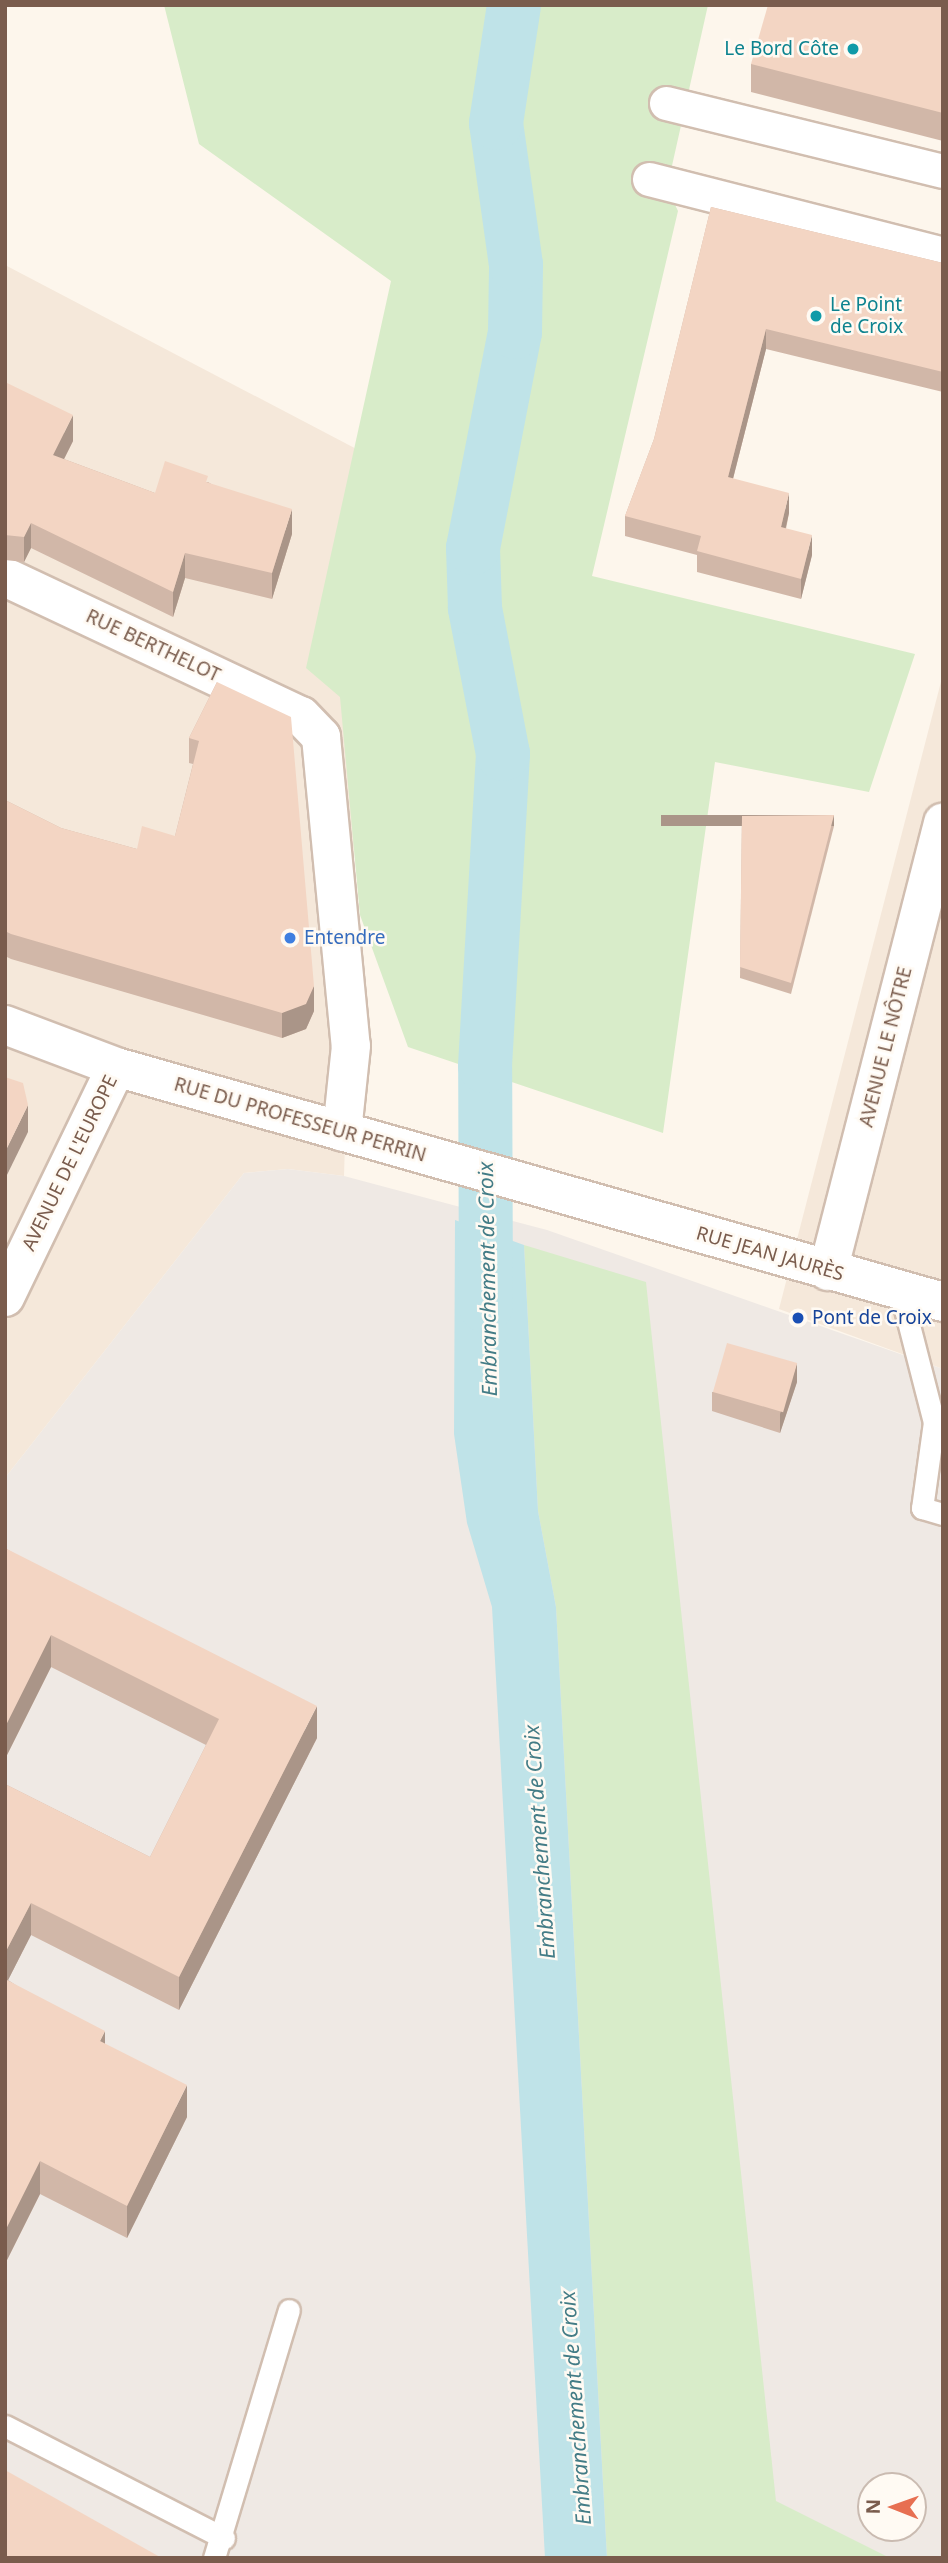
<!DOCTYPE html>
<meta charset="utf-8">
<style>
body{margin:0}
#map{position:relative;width:948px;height:2563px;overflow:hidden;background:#fdf6ec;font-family:"Noto Sans",sans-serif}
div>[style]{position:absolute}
.residential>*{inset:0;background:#f5e8da}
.industrial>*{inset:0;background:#efe9e4}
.green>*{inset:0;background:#d8ecc9}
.water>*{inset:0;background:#bfe3e8}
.canal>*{height:54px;margin:-27px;padding:0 27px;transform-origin:27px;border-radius:27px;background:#bfe3e8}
.roads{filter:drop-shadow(2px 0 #d1beb0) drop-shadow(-2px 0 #d1beb0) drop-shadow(0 2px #d1beb0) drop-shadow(0 -2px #d1beb0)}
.service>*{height:21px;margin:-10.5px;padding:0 10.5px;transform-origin:10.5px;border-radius:10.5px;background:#fff}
.pedestrian>*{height:33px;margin:-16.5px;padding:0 16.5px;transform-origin:16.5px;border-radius:16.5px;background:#fff}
.minor>*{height:38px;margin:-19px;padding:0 19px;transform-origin:19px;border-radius:19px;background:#fff}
.tertiary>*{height:38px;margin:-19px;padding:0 19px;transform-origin:19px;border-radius:19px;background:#fff}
.secondary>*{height:38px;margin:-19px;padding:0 19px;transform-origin:19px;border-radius:19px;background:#fff}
.wall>*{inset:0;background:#d1b7a8}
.shaded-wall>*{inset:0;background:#aa9588;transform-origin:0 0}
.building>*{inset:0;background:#f3d5c3;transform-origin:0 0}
.dots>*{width:19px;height:19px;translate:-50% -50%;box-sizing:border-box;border:4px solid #fffaf3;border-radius:50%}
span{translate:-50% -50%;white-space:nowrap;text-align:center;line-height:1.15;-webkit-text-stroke:5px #fffaf3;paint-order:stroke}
.culture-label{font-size:19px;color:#0d838f}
.right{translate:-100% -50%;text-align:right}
.left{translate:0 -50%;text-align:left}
.street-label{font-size:19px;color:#7a5c4d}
.shop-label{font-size:19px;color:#366cbe}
.transit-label{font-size:19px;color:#164399}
.water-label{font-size:21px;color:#437c86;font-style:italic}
.frame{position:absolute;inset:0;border:7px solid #7a5c4d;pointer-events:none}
.north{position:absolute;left:857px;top:2472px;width:70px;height:70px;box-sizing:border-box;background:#fffaf3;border:2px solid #cabbb1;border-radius:50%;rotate:271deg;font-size:19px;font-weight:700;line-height:28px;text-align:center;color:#7a5c4d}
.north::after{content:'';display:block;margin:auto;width:24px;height:32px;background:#e76f51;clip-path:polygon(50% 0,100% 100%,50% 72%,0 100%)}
</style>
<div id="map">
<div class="residential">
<i style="clip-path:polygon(5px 265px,366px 454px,344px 1176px,288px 1169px,244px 1173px,5px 1478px)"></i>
<i style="clip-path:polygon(943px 674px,943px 1369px,779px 1309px)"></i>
</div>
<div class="industrial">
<i style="clip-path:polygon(evenodd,288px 1169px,344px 1176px,547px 1230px,943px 1369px,943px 2558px,5px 2558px,5px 1478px,244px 1173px,288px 1169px,871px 2486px,913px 2486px,913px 2528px,871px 2528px,871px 2486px)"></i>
</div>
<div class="green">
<i style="clip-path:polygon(164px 5px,708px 5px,667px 188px,678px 211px,592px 576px,915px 654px,869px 792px,715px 762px,663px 1133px,408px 1047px,360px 915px,340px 697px,306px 668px,391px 281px,199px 144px)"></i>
<i style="clip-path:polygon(524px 1245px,646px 1282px,776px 2501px,890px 2558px,607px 2558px,556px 1607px,538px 1511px)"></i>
</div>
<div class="water">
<i style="clip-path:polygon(455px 1220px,524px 1245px,538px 1511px,556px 1607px,607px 2558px,545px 2558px,492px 1607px,467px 1523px,454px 1434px)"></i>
</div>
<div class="canal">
<i style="left:486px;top:1306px;width:240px;rotate:-90.2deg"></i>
<i style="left:485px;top:1066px;width:313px;rotate:-86.7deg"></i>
<i style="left:503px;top:754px;width:149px;rotate:-100.9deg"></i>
<i style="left:475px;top:608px;width:60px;rotate:-91.9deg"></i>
<i style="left:473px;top:548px;width:220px;rotate:-79deg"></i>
<i style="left:515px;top:332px;width:67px;rotate:-89.1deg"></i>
<i style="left:516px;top:265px;width:143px;rotate:-98deg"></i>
<i style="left:496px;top:123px;width:119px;rotate:-81.3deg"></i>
</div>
<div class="roads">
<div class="service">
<i style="left:900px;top:1290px;width:136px;rotate:75.6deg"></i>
<i style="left:934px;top:1422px;width:87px;rotate:97.9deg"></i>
<i style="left:922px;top:1508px;width:22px;rotate:16deg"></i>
<i style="left:5px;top:2426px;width:246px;rotate:27.1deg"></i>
<i style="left:214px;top:2558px;width:259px;rotate:-73.2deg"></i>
</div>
<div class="pedestrian">
<i style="left:666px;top:103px;width:285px;rotate:13.8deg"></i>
<i style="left:649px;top:179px;width:303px;rotate:14.3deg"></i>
</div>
<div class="minor">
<i style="left:5px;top:577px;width:327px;rotate:25.2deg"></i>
<i style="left:301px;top:716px;width:29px;rotate:46deg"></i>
<i style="left:321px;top:737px;width:310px;rotate:84.5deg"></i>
<i style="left:351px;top:1046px;width:86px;rotate:96deg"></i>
<i style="left:5px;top:1297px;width:255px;rotate:-64.2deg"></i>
</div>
<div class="tertiary">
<i style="left:828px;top:1271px;width:463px;rotate:-75.6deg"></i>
</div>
<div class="secondary">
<i style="left:5px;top:1025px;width:119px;rotate:20.7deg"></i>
<i style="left:116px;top:1067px;width:860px;rotate:15.86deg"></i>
</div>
</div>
<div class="wall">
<i style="clip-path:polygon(943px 5px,943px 141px,751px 92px,751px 64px)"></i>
<i style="clip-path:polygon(711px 207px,943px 263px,943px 392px,766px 349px,733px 479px,789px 513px,786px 529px,812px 555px,801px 599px,697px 572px,697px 555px,625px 536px,625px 516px,654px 439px)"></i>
<i style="clip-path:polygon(5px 382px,73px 441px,64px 459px,155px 493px,208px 482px,292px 534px,272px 599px,185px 578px,173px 617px,31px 548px,24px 562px,5px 560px)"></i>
<i style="clip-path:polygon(217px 682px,314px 1011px,306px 1029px,282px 1038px,11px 959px,5px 956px,5px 800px,61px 828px,137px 849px,175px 836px,193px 764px,189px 763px,189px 738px)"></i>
<i style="clip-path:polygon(742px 816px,834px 826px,791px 994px,740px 978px)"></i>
<i style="clip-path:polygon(797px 1382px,780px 1433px,712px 1411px,712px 1392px)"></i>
<i style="clip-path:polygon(5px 1548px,317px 1738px,179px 2010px,31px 1935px,8px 1980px,105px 2044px,187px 2117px,127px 2238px,40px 2194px,5px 2264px,5px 1784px,150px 1857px,206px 1745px,51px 1667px,5px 1759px)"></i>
</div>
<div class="shaded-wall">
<i style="clip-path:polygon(766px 329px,766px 349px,728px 498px,728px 477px)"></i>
<i style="clip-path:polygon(73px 415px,73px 441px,53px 481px,53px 455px)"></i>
<i style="clip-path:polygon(789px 493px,789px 513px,781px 548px,781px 527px)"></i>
<i style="clip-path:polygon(292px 509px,292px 534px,272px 599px,272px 573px)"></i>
<i style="clip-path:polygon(31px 523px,31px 548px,24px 562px,24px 537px)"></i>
<i style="clip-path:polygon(812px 535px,812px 555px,801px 599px,801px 579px)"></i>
<i style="clip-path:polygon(185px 553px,185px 578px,173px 617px,173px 592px)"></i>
<i style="left:834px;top:815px;width:11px;height:173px;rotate:90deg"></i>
<i style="clip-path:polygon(314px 986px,314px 1011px,306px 1029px,282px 1038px,282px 1013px)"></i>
<i style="clip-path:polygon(28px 1105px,28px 1132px,5px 1179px,5px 1152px)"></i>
<i style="clip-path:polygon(797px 1363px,797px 1382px,780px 1433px,780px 1414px)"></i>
<i style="clip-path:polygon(51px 1635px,51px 1667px,5px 1759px,5px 1727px)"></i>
<i style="clip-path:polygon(317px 1706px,317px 1738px,179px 2010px,179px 1977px)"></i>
<i style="clip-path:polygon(31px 1903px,31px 1935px,5px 1986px,5px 1953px)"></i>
<i style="clip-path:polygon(105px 2031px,105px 2063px,100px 2041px)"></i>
<i style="clip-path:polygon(187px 2085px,187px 2117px,127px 2238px,127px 2206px)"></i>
<i style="clip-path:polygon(40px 2161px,40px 2194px,5px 2264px,5px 2231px)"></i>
</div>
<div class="building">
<i style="clip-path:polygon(768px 5px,943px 5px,943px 113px,751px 64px)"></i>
<i style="clip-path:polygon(711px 207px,943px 263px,943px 372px,766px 329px,728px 477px,789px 493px,781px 527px,812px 535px,801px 579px,697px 551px,701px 536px,625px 516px,654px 439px)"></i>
<i style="clip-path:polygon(5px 382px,73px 415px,53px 455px,155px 493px,165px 461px,208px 476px,206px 482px,292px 509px,272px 573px,185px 553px,173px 592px,31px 523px,24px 537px,5px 535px)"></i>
<i style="clip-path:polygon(217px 682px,291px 717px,314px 986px,306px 1004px,282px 1013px,11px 934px,5px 931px,5px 800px,61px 828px,137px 849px,142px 826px,175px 836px,199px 741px,189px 738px)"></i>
<i style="clip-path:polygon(834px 815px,791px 983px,740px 967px,742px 816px)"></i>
<i style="clip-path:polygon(5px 1077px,23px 1083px,28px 1105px,5px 1152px)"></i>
<i style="left:727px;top:1343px;width:73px;height:51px;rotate:16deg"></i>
<i style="clip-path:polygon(5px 1548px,317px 1706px,179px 1977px,31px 1903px,5px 1953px,5px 1784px,150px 1857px,219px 1719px,51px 1635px,5px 1727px)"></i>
<i style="clip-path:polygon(5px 1979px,105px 2031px,100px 2041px,187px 2085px,127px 2206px,40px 2161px,5px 2231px)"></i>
<i style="clip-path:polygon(5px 2470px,160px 2557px,160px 2558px,5px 2558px)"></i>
</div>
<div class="dots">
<i style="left:853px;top:49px;background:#0f9aa8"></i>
<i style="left:816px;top:316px;background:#0f9aa8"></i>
<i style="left:290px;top:938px;background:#3f7fe0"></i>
<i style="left:798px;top:1318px;background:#1a4fb4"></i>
</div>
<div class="culture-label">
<span class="right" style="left:839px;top:49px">Le Bord Côte</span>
<span class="left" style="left:830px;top:316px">Le Point<br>de Croix</span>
</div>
<div class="street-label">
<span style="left:153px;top:646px;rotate:25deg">RUE BERTHELOT</span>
<span style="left:886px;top:1047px;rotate:-76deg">AVENUE LE NÔTRE</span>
<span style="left:300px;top:1120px;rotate:16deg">RUE DU PROFESSEUR PERRIN</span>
<span style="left:70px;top:1163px;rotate:-64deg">AVENUE DE L'EUROPE</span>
<span style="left:770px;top:1254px;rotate:16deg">RUE JEAN JAURÈS</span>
</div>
<div class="shop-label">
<span class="left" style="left:304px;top:938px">Entendre</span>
</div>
<div class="transit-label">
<span class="left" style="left:812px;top:1318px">Pont de Croix</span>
</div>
<div class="water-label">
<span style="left:487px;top:1279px;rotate:-91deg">Embranchement de Croix</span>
<span style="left:539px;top:1842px;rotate:-94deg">Embranchement de Croix</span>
<span style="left:575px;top:2408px;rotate:-94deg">Embranchement de Croix</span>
</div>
<div class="frame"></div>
<div class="north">N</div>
</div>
